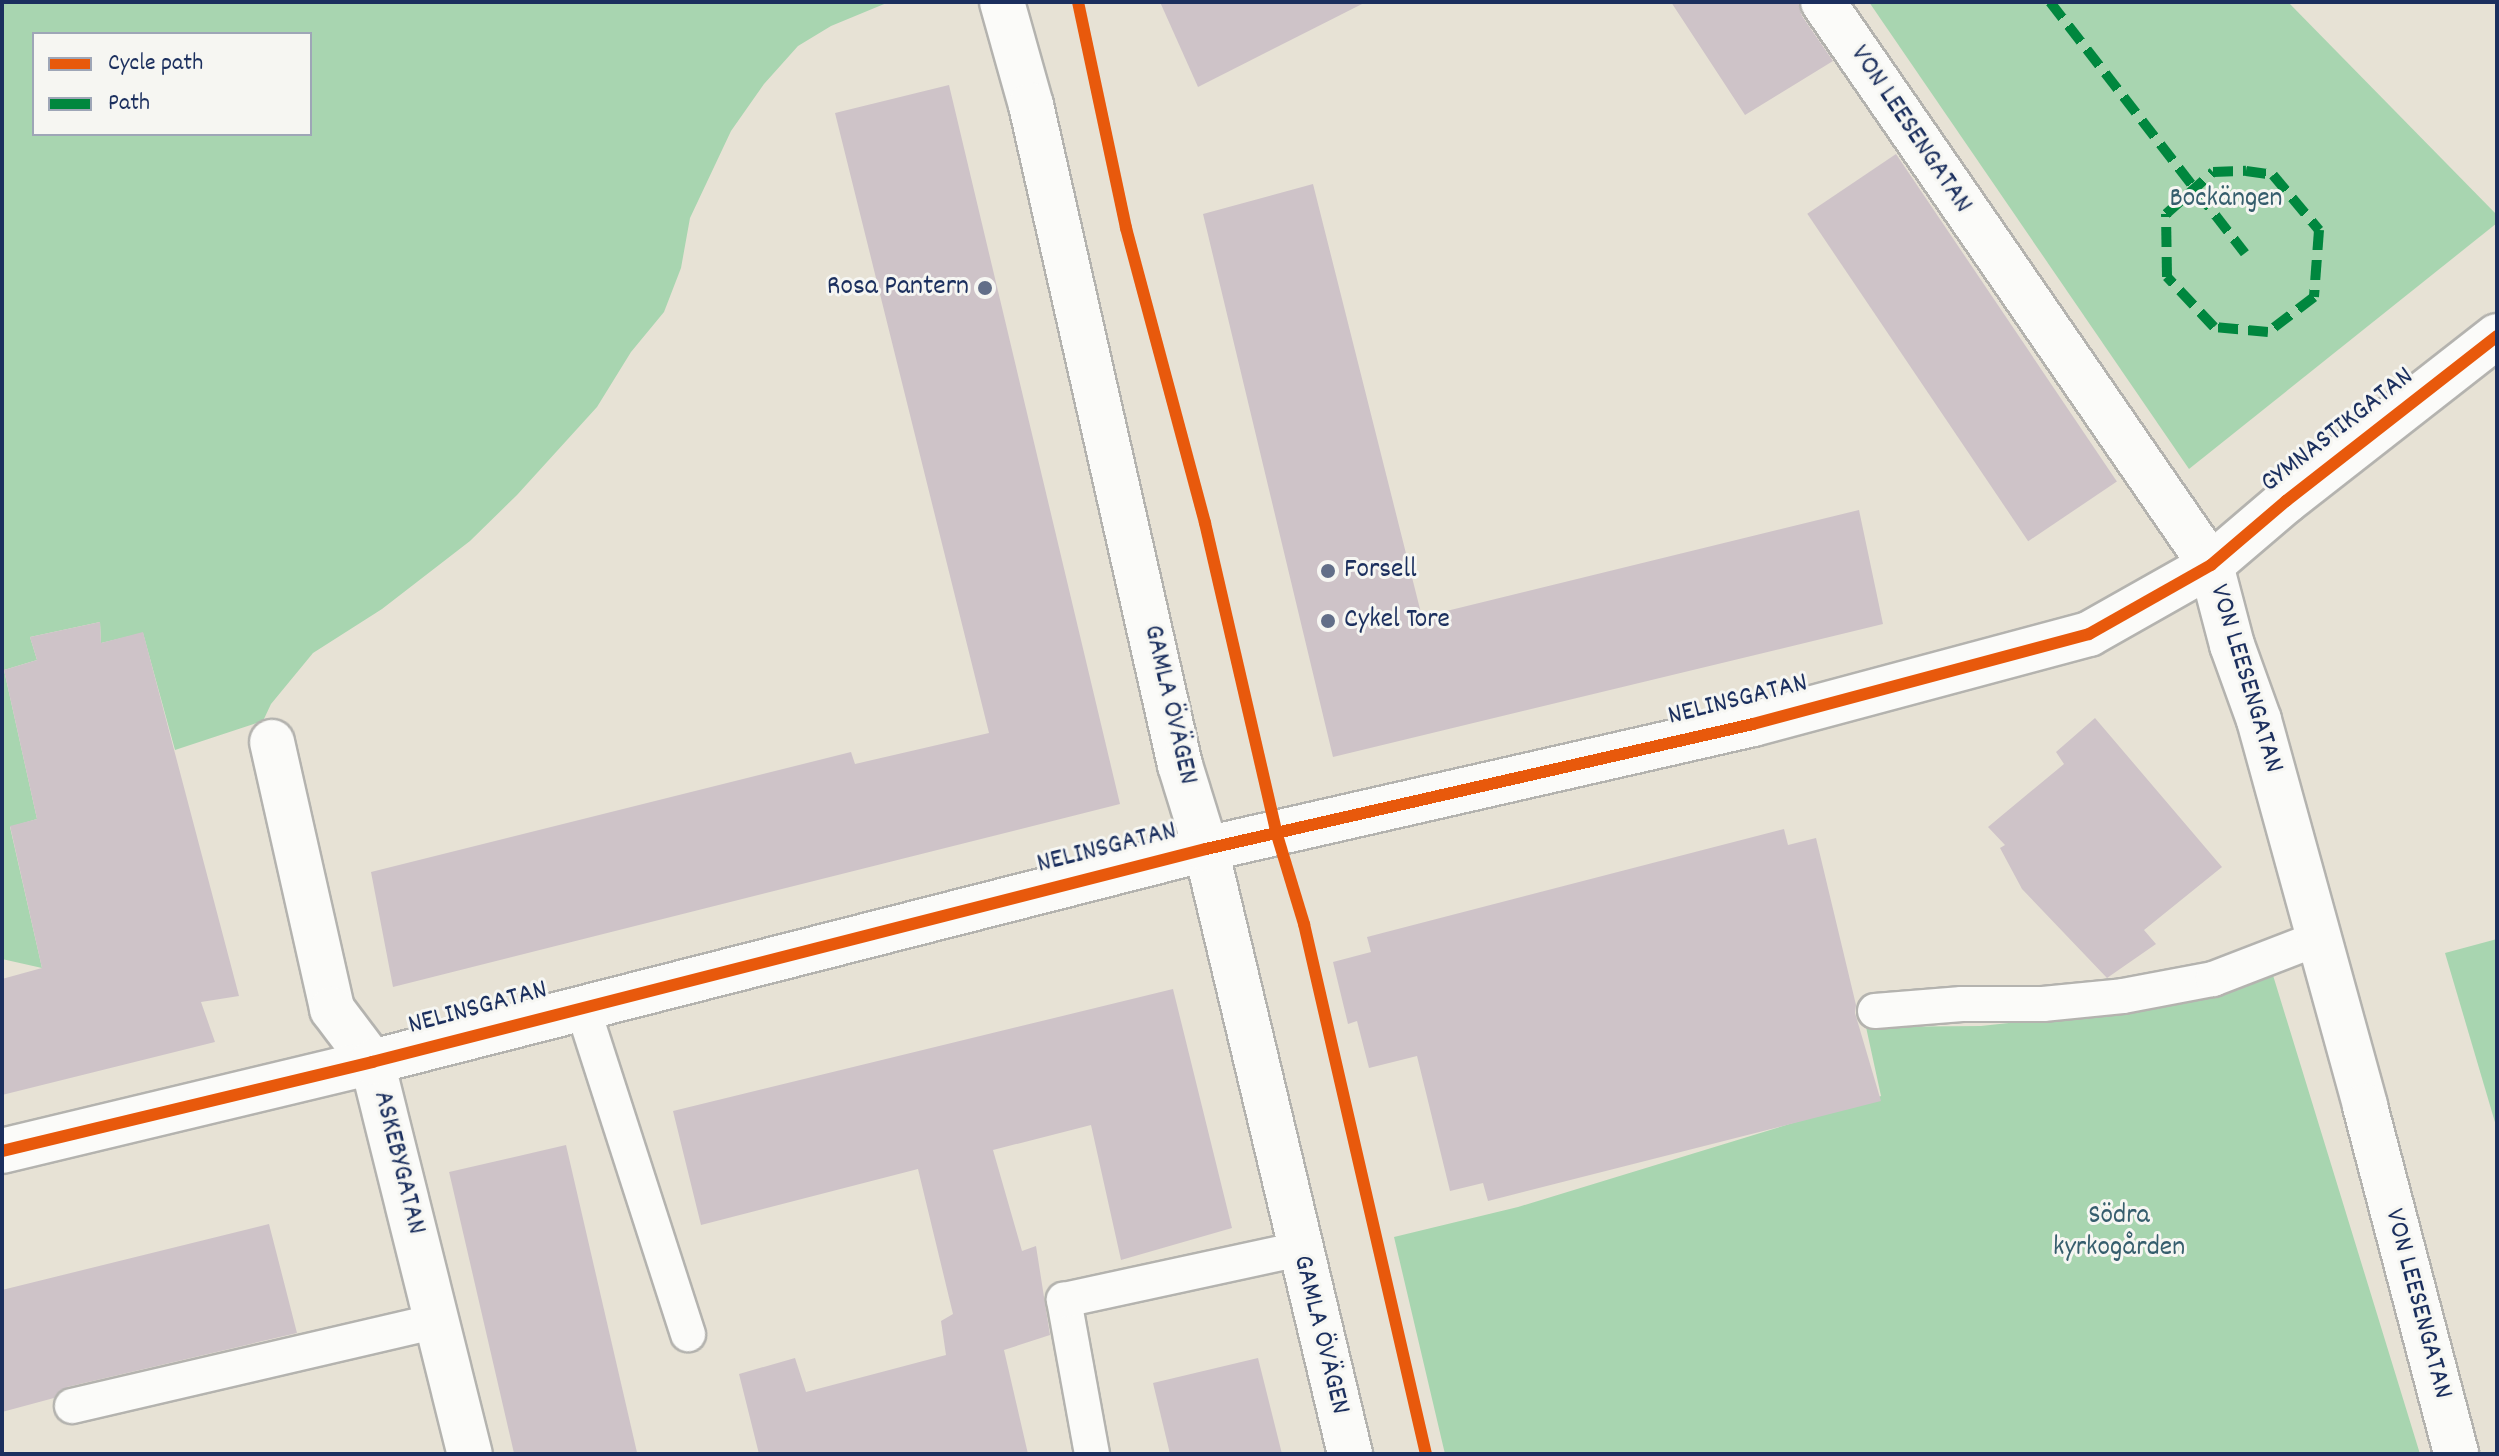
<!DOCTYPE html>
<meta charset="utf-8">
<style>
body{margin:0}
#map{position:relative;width:2499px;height:1456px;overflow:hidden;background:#e7e2d5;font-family:Dekko,sans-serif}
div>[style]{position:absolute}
.green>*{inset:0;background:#a8d5b0}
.building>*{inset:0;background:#cec3c8;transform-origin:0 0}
.roads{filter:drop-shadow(2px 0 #b4b3af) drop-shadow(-2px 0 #b4b3af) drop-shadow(0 2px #b4b3af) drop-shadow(0 -2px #b4b3af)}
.service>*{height:34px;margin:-17px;padding:0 17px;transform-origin:17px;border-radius:17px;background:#fbfbf9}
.minor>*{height:44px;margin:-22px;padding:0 22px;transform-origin:22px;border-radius:22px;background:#fbfbf9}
.quiet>*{height:10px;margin-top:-5px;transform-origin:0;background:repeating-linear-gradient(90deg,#00873e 0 20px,transparent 0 30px)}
.cycleway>*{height:12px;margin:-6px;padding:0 6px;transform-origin:6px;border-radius:6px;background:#e8590c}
.dots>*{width:22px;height:22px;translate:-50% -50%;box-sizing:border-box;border:4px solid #f6f6f2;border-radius:50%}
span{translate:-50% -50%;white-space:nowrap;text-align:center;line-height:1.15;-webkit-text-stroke:6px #f6f6f2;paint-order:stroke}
.street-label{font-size:28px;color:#1b2f5e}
.park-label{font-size:28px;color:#365e6d}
.poi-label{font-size:28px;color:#1b2f5e}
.right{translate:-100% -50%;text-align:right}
.left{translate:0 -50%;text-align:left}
.frame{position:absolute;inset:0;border:4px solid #1b2f5e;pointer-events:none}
.legend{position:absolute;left:32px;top:32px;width:280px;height:104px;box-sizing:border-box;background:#f6f6f2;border:2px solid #9ea6b7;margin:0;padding:10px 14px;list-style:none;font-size:24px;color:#1b2f5e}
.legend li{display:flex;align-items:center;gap:16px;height:40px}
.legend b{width:40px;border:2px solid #9ea6b7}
</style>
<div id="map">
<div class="green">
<i style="clip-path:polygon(evenodd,2px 2px,889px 2px,831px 26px,798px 46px,764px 84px,731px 131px,690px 218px,681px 268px,664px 312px,631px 352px,597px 407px,517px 495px,470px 541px,382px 609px,313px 653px,271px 704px,263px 721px,175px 750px,143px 633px,101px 643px,100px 622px,30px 637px,37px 660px,4px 670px,37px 819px,10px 827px,42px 968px,2px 959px,2px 2px,34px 34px,310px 34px,310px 134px,34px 134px,34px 34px)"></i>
<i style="clip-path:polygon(1869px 2px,2288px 2px,2497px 215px,2497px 223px,2189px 469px)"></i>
<i style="clip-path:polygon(2497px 939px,2497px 1129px,2445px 953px)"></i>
<i style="clip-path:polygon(2272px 972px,2420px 1454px,1445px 1454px,1394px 1237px,1518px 1207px,1881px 1096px,1866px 1027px,1981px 1026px,2137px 1009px)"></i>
</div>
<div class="building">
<i style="clip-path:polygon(1160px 2px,1366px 2px,1198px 87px)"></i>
<i style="clip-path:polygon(1671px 2px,1798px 2px,1802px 16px,1833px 61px,1745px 115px)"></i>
<i style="clip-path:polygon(949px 85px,1120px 804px,393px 987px,371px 872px,851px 752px,855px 764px,989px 733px,835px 113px)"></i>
<i style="left:1896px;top:154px;width:395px;height:107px;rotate:56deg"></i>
<i style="clip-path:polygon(1313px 184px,1422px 617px,1859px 510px,1883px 624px,1333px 757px,1203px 214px)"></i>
<i style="clip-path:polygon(100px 622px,101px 643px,143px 632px,239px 996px,201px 1002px,215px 1042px,2px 1095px,2px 979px,42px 968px,10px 826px,37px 819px,4px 670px,37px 660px,30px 637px)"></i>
<i style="clip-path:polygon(2095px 718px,2222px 867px,2144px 930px,2156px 944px,2107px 978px,2022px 889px,2000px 848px,2005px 845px,1988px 827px,2064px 764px,2056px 752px)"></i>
<i style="clip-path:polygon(1784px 829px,1788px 845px,1816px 838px,1856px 1005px,1855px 1013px,1881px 1101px,1488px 1201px,1483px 1183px,1450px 1191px,1417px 1056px,1369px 1068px,1357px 1021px,1348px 1024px,1333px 962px,1371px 952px,1367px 937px)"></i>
<i style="clip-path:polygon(1173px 989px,1232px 1228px,1121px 1260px,1091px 1125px,993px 1150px,1022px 1251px,1036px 1246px,1050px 1335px,1004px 1350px,1028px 1454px,759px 1454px,739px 1374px,795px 1358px,806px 1392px,946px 1355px,941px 1321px,953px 1314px,918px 1169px,701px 1225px,673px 1111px)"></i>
<i style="left:566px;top:1145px;width:318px;height:120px;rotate:77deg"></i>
<i style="clip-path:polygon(269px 1224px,297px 1333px,67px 1387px,54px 1398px,2px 1412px,2px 1290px)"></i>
<i style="clip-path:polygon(1258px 1358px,1282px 1454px,1170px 1454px,1153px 1383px)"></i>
</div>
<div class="roads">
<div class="service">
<i style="left:582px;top:1006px;width:345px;rotate:72.1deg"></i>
<i style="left:1875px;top:1011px;width:87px;rotate:-4.6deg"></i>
<i style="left:1962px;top:1004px;width:81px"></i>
<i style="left:2043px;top:1004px;width:80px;rotate:-5.7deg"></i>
<i style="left:2123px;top:996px;width:92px;rotate:-10.7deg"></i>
<i style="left:2213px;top:979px;width:114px;rotate:-21.1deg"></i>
<i style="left:72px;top:1406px;width:376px;rotate:-13.1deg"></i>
<i style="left:1092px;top:1454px;width:157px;rotate:-100.3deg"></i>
<i style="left:1064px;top:1300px;width:240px;rotate:-12.2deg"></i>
</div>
<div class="minor">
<i style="left:1002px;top:2px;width:107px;rotate:74.3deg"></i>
<i style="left:1031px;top:105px;width:677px;rotate:77.28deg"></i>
<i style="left:1180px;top:765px;width:88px;rotate:72.8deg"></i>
<i style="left:1206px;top:849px;width:622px;rotate:76.61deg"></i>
<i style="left:1823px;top:2px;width:684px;rotate:55.43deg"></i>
<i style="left:2211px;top:565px;width:83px;rotate:75.3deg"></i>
<i style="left:2232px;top:645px;width:80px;rotate:70.2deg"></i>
<i style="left:2259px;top:720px;width:400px;rotate:74.6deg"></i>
<i style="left:2365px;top:1106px;width:360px;rotate:75.3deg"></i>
<i style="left:272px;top:742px;width:274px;rotate:77.3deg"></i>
<i style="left:332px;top:1009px;width:66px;rotate:53deg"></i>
<i style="left:372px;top:1062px;width:404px;rotate:76deg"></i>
<i style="left:2px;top:1151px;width:381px;rotate:-13.5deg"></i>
<i style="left:372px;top:1062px;width:861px;rotate:-14.33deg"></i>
<i style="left:1206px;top:849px;width:561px;rotate:-12.87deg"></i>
<i style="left:1753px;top:724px;width:348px;rotate:-15deg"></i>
<i style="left:2089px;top:634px;width:140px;rotate:-29.5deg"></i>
<i style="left:2211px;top:565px;width:99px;rotate:-40.5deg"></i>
<i style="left:2286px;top:501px;width:268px;rotate:-38deg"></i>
</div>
</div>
<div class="quiet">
<i style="left:2050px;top:2px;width:318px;rotate:52.2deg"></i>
<i style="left:2246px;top:171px;width:27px;rotate:8deg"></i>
<i style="left:2273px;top:175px;width:72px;rotate:50.1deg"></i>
<i style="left:2319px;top:230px;width:67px;rotate:94.3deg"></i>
<i style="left:2314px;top:297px;width:58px;rotate:142.7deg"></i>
<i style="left:2268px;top:332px;width:54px;rotate:-174.7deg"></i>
<i style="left:2214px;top:327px;width:69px;rotate:-133.2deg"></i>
<i style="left:2167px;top:277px;width:63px;rotate:-90.9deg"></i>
<i style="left:2166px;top:214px;width:63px;rotate:-41.8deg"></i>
<i style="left:2213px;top:172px;width:33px;rotate:-2deg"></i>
</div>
<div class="cycleway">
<i style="left:1078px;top:2px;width:231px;rotate:78deg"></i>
<i style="left:1126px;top:228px;width:305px;rotate:75deg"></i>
<i style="left:1205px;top:523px;width:320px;rotate:77deg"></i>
<i style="left:1277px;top:835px;width:93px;rotate:73.1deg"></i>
<i style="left:1304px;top:924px;width:544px;rotate:77.04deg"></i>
<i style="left:2px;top:1151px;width:381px;rotate:-13.5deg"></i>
<i style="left:372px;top:1062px;width:861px;rotate:-14.33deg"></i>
<i style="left:1206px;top:849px;width:561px;rotate:-12.87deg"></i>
<i style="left:1753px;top:724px;width:348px;rotate:-15deg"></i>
<i style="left:2089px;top:634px;width:140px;rotate:-29.5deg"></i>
<i style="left:2211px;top:565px;width:99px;rotate:-40.5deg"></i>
<i style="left:2286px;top:501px;width:268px;rotate:-38deg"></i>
</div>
<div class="dots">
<i style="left:985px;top:288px;background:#626e88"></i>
<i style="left:1328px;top:571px;background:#626e88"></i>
<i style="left:1328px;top:621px;background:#626e88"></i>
</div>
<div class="street-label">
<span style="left:1910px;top:130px;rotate:56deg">VON LEESENGATAN</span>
<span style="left:2338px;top:431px;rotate:-38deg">GYMNASTIKGATAN</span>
<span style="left:2245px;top:679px;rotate:73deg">VON LEESENGATAN</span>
<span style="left:1738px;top:701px;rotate:-14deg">NELINSGATAN</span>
<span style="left:1169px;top:705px;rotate:77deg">GAMLA ÖVÄGEN</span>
<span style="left:1107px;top:849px;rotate:-14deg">NELINSGATAN</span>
<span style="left:478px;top:1009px;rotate:-15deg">NELINSGATAN</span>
<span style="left:398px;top:1163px;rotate:76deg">ASKEBYGATAN</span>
<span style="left:2417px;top:1304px;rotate:75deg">VON LEESENGATAN</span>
<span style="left:1320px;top:1335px;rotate:76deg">GAMLA ÖVÄGEN</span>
</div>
<div class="park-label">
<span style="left:2226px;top:200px">Bockängen</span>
<span style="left:2119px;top:1233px">Södra<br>kyrkogården</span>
</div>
<div class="poi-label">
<span class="right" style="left:969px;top:288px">Rosa Pantern</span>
<span class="left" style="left:1344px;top:571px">Forsell</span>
<span class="left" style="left:1344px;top:621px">Cykel Tore</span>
</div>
<div class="frame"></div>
<ul class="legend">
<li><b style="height:10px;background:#e8590c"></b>Cycle path</li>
<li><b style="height:10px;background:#00873e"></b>Path</li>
</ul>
</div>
